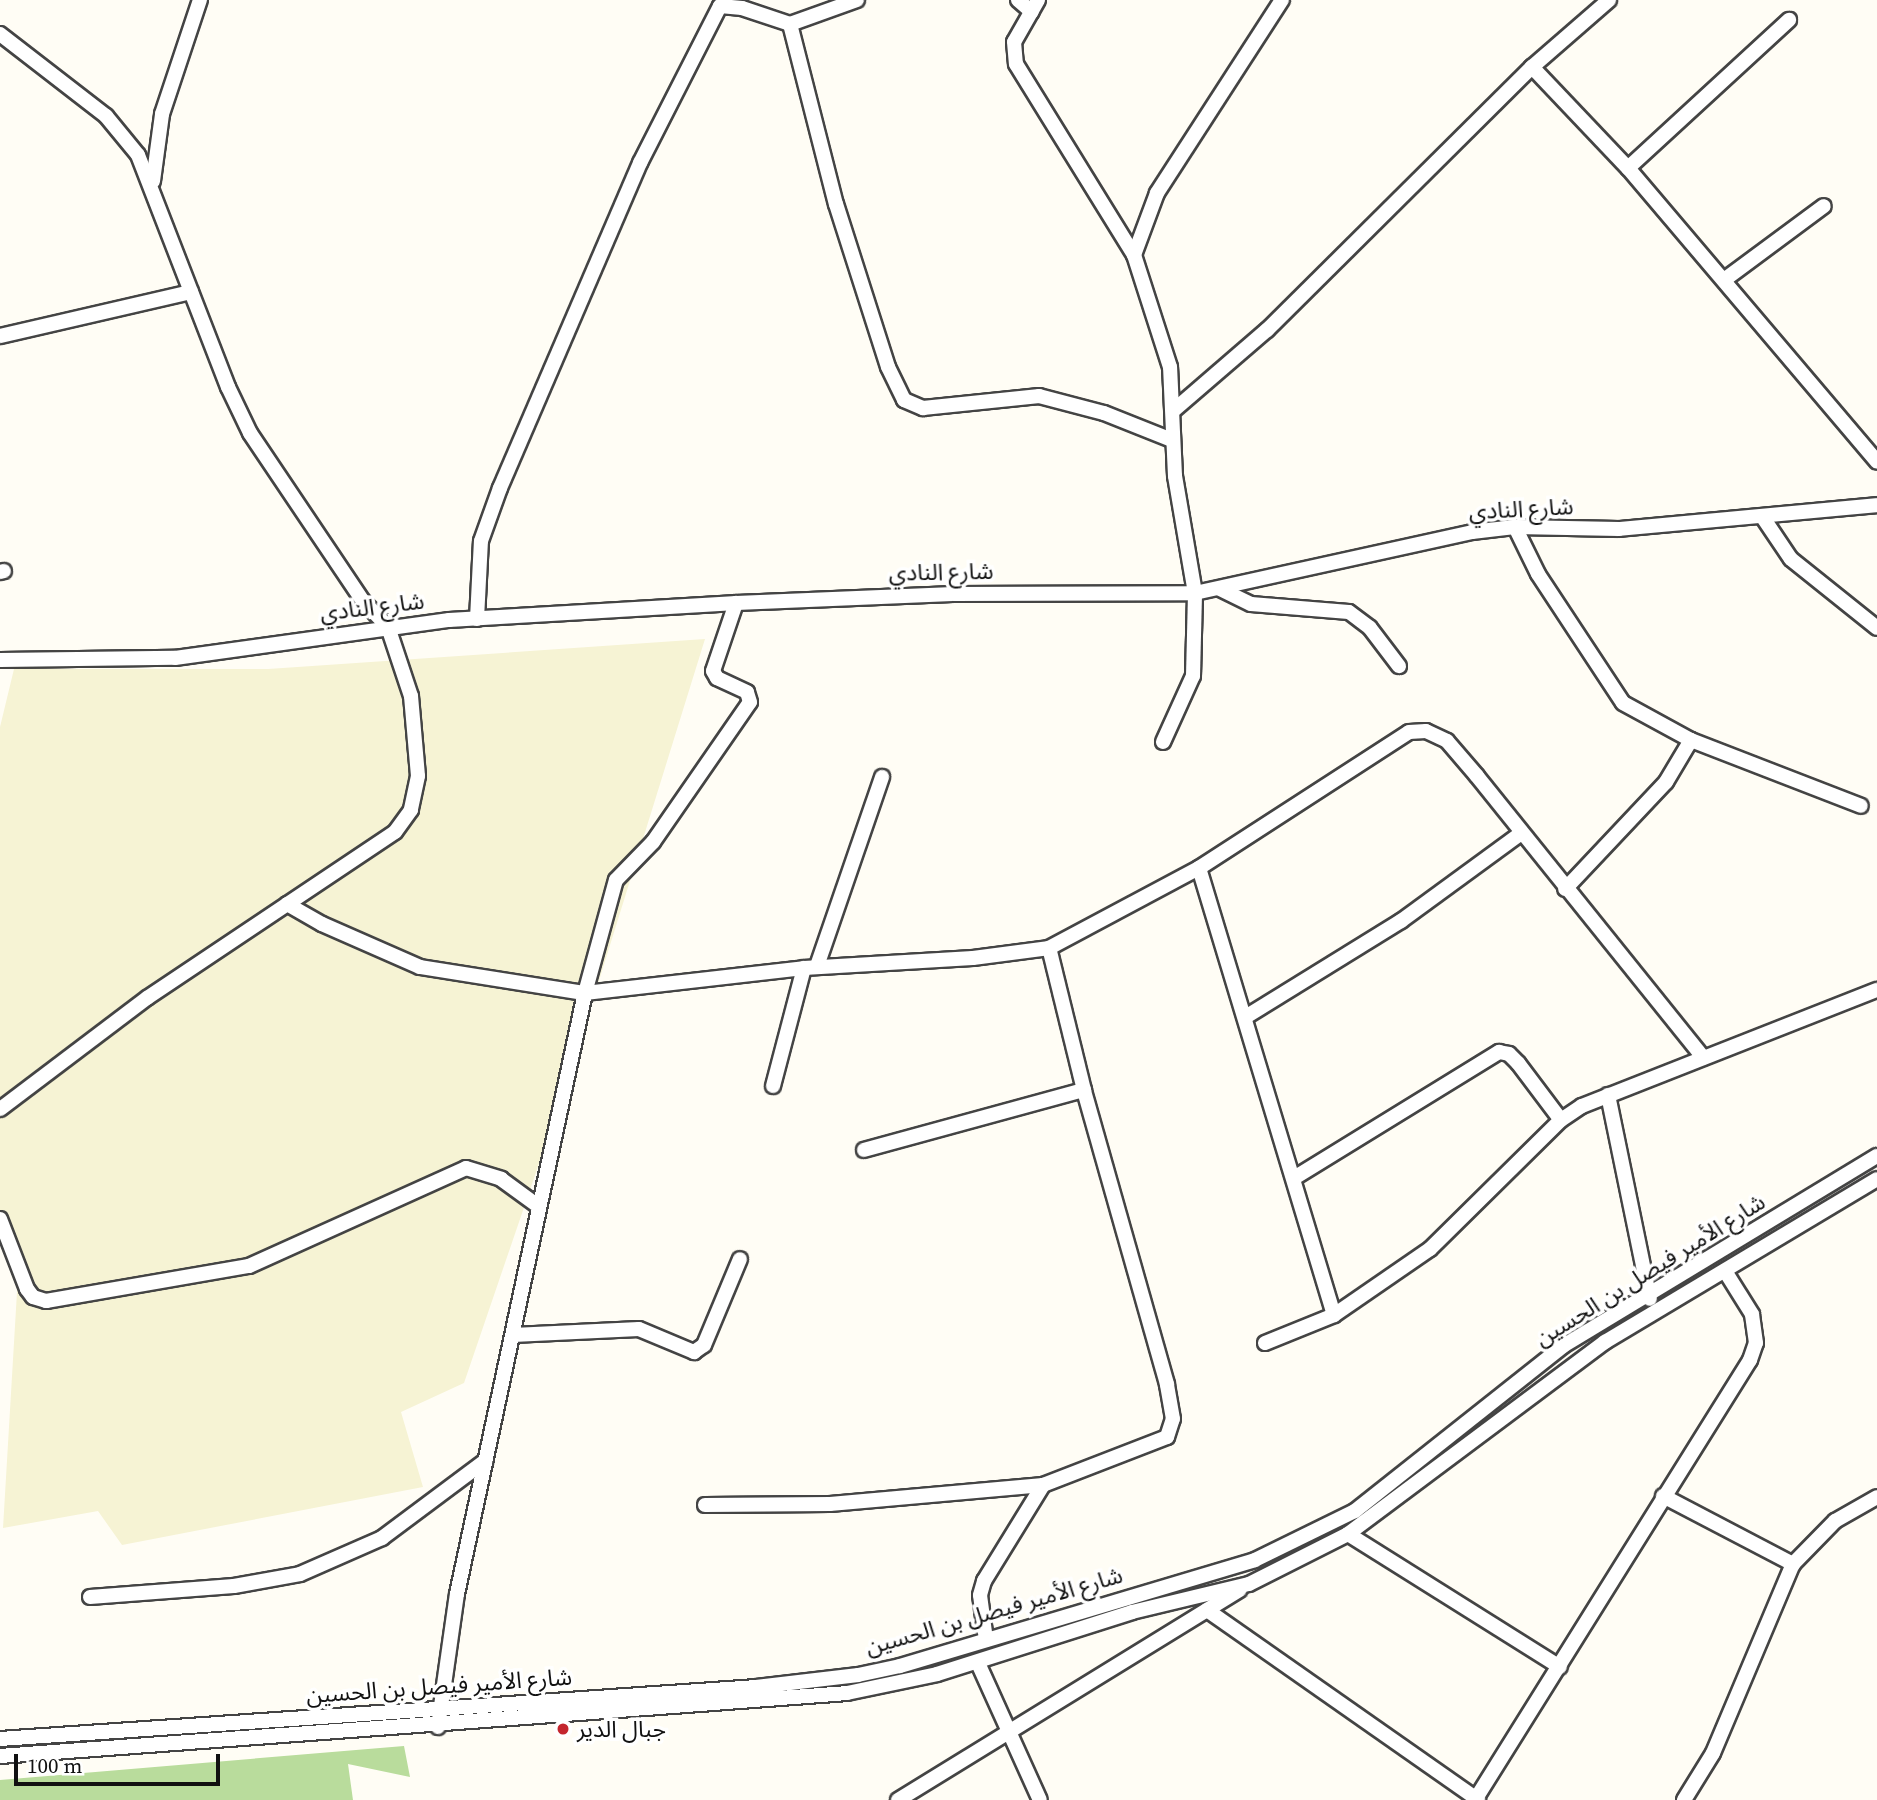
<!DOCTYPE html>
<meta charset="utf-8">
<style>
body{margin:0}
#map{position:relative;width:1877px;height:1800px;overflow:hidden;background:#fffdf5;font-family:"Source Serif 4","Noto Sans Arabic",serif}
div>[style]{position:absolute}
.farmland>*{inset:0;background:#f6f3d4}
.forest>*{inset:0;background:#b9dc9c}
.roads{filter:drop-shadow(2px 0 #444) drop-shadow(-2px 0 #444) drop-shadow(0 2px #444) drop-shadow(0 -2px #444)}
.minor>*{height:14px;margin:-7px;padding:0 7px;transform-origin:7px;border-radius:7px;background:#fff}
.dots>*{width:19px;height:19px;translate:-50% -50%;box-sizing:border-box;border:4px solid #fff;border-radius:50%}
span{translate:-50% -50%;white-space:nowrap;text-align:center;line-height:1.15;-webkit-text-stroke:7px #fff;paint-order:stroke}
.street-label{font-size:23px;color:#111}
.poi-label{font-size:23px;color:#111}
.left{translate:0 -50%;text-align:left}
.scale{position:absolute;left:14px;top:1754px;width:206px;height:32px;box-sizing:border-box;border:4px solid #111;border-top:0;padding-left:9px;font-size:21px;line-height:24px;white-space:nowrap;color:#111;-webkit-text-stroke:5px #fff;paint-order:stroke}
</style>
<div id="map">
<div class="farmland">
<i style="clip-path:polygon(705px 639px,575px 1058px,464px 1383px,401px 1412px,423px 1487px,122px 1545px,98px 1511px,3px 1528px,18px 1275px,0 1216px,0 727px,14px 669px,268px 669px)"></i>
</div>
<div class="forest">
<i style="clip-path:polygon(404px 1746px,410px 1777px,348px 1764px,353px 1800px,0 1800px,0 1780px)"></i>
</div>
<div class="roads">
<div class="minor">
<i style="left:1018px;top:0;width:18px;rotate:41deg"></i>
<i style="left:1038px;top:0;width:48px;rotate:119.7deg"></i>
<i style="left:1014px;top:42px;width:22px;rotate:85deg"></i>
<i style="left:1016px;top:64px;width:225px;rotate:58.3deg"></i>
<i style="left:790px;top:24px;width:71px;rotate:-19.7deg"></i>
<i style="left:0;top:34px;width:134px;rotate:37.7deg"></i>
<i style="left:106px;top:116px;width:50px;rotate:50.6deg"></i>
<i style="left:138px;top:155px;width:249px;rotate:68.8deg"></i>
<i style="left:228px;top:387px;width:51px;rotate:64.4deg"></i>
<i style="left:250px;top:433px;width:202px;rotate:56.1deg"></i>
<i style="left:363px;top:601px;width:36px;rotate:46deg"></i>
<i style="left:388px;top:627px;width:73px;rotate:71.6deg"></i>
<i style="left:411px;top:696px;width:80px;rotate:85deg"></i>
<i style="left:418px;top:776px;width:35px;rotate:102deg"></i>
<i style="left:411px;top:810px;width:27px;rotate:126deg"></i>
<i style="left:395px;top:832px;width:298px;rotate:146.2deg"></i>
<i style="left:147px;top:998px;width:184px;rotate:142.9deg"></i>
<i style="left:1532px;top:67px;width:139px;rotate:46.5deg"></i>
<i style="left:1628px;top:168px;width:385px;rotate:49.7deg"></i>
<i style="left:1628px;top:168px;width:219px;rotate:-42.6deg"></i>
<i style="left:153px;top:181px;width:68px;rotate:-82.3deg"></i>
<i style="left:162px;top:114px;width:120px;rotate:-71.6deg"></i>
<i style="left:1724px;top:280px;width:124px;rotate:-36.5deg"></i>
<i style="left:0;top:336px;width:196px;rotate:-13deg"></i>
<i style="left:1173px;top:411px;width:124px;rotate:-40.8deg"></i>
<i style="left:1267px;top:330px;width:373px;rotate:-44.8deg"></i>
<i style="left:1532px;top:67px;width:102px;rotate:-41deg"></i>
<i style="left:1764px;top:519px;width:48px;rotate:56deg"></i>
<i style="left:1791px;top:559px;width:110px;rotate:38.7deg"></i>
<i style="left:1515px;top:527px;width:52px;rotate:63.9deg"></i>
<i style="left:1538px;top:574px;width:154px;rotate:56.6deg"></i>
<i style="left:1623px;top:703px;width:77px;rotate:28.6deg"></i>
<i style="left:1691px;top:740px;width:49px;rotate:120.8deg"></i>
<i style="left:1666px;top:782px;width:147px;rotate:133.3deg"></i>
<i style="left:0;top:572px;width:4px;rotate:-14deg"></i>
<i style="left:1220px;top:589px;width:34px;rotate:26deg"></i>
<i style="left:1251px;top:604px;width:98px;rotate:4.7deg"></i>
<i style="left:1349px;top:612px;width:26px;rotate:37deg"></i>
<i style="left:1370px;top:628px;width:48px;rotate:52.7deg"></i>
<i style="left:477px;top:619px;width:78px;rotate:-87.1deg"></i>
<i style="left:481px;top:541px;width:56px;rotate:-70.3deg"></i>
<i style="left:500px;top:488px;width:354px;rotate:-66.7deg"></i>
<i style="left:640px;top:163px;width:176px;rotate:-63deg"></i>
<i style="left:720px;top:6px;width:22px;rotate:5deg"></i>
<i style="left:742px;top:8px;width:51px;rotate:18.4deg"></i>
<i style="left:790px;top:24px;width:186px;rotate:75.7deg"></i>
<i style="left:836px;top:204px;width:171px;rotate:72.3deg"></i>
<i style="left:888px;top:367px;width:37px;rotate:64deg"></i>
<i style="left:904px;top:400px;width:21px;rotate:23deg"></i>
<i style="left:923px;top:408px;width:117px;rotate:-5.9deg"></i>
<i style="left:1039px;top:396px;width:67px;rotate:14.7deg"></i>
<i style="left:1104px;top:413px;width:73px;rotate:21.7deg"></i>
<i style="left:0;top:660px;width:175px;rotate:-0.7deg"></i>
<i style="left:175px;top:658px;width:277px;rotate:-7.9deg"></i>
<i style="left:449px;top:620px;width:288px;rotate:-3.4deg"></i>
<i style="left:736px;top:603px;width:218px;rotate:-2.4deg"></i>
<i style="left:954px;top:594px;width:241px;rotate:-0.2deg"></i>
<i style="left:1195px;top:593px;width:284px;rotate:-12.4deg"></i>
<i style="left:1472px;top:532px;width:43px;rotate:-6.6deg"></i>
<i style="left:1515px;top:527px;width:104px;rotate:1.1deg"></i>
<i style="left:1619px;top:529px;width:259px;rotate:-5.3deg"></i>
<i style="left:1691px;top:740px;width:182px;rotate:21.2deg"></i>
<i style="left:1163px;top:742px;width:72px;rotate:-65.6deg"></i>
<i style="left:1193px;top:676px;width:83px;rotate:-88.6deg"></i>
<i style="left:1195px;top:593px;width:119px;rotate:-99.7deg"></i>
<i style="left:1175px;top:476px;width:109px;rotate:-92.6deg"></i>
<i style="left:1170px;top:367px;width:118px;rotate:-107.8deg"></i>
<i style="left:1134px;top:255px;width:66px;rotate:-69.6deg"></i>
<i style="left:1157px;top:193px;width:230px;rotate:-57.1deg"></i>
<i style="left:1199px;top:868px;width:467px;rotate:73.2deg"></i>
<i style="left:287px;top:904px;width:40px;rotate:29.7deg"></i>
<i style="left:322px;top:924px;width:107px;rotate:23.7deg"></i>
<i style="left:420px;top:967px;width:167px;rotate:9deg"></i>
<i style="left:585px;top:993px;width:117px;rotate:-74.7deg"></i>
<i style="left:616px;top:880px;width:53px;rotate:-45.8deg"></i>
<i style="left:653px;top:842px;width:170px;rotate:-55.3deg"></i>
<i style="left:750px;top:702px;width:10px;rotate:-107deg"></i>
<i style="left:747px;top:692px;width:33px;rotate:-155deg"></i>
<i style="left:717px;top:678px;width:8px;rotate:-120deg"></i>
<i style="left:713px;top:671px;width:72px;rotate:-71.3deg"></i>
<i style="left:817px;top:966px;width:200px;rotate:-71deg"></i>
<i style="left:1247px;top:1016px;width:181px;rotate:-31.7deg"></i>
<i style="left:1401px;top:921px;width:147px;rotate:-36.2deg"></i>
<i style="left:773px;top:1086px;width:122px;rotate:-75.3deg"></i>
<i style="left:1608px;top:1095px;width:208px;rotate:78.4deg"></i>
<i style="left:864px;top:1150px;width:228px;rotate:-15.3deg"></i>
<i style="left:1294px;top:1178px;width:241px;rotate:-31.6deg"></i>
<i style="left:1499px;top:1052px;width:10px;rotate:11deg"></i>
<i style="left:1509px;top:1054px;width:13px;rotate:45deg"></i>
<i style="left:1518px;top:1063px;width:71px;rotate:53deg"></i>
<i style="left:0;top:1219px;width:75px;rotate:68.9deg"></i>
<i style="left:27px;top:1289px;width:10px;rotate:53deg"></i>
<i style="left:33px;top:1297px;width:14px;rotate:17deg"></i>
<i style="left:46px;top:1301px;width:206px;rotate:-9.8deg"></i>
<i style="left:249px;top:1266px;width:238px;rotate:-24.3deg"></i>
<i style="left:466px;top:1168px;width:37px;rotate:17deg"></i>
<i style="left:501px;top:1179px;width:46px;rotate:36.1deg"></i>
<i style="left:513px;top:1335px;width:126px;rotate:-2.7deg"></i>
<i style="left:639px;top:1329px;width:60px;rotate:22.7deg"></i>
<i style="left:694px;top:1352px;width:12px;rotate:-35deg"></i>
<i style="left:704px;top:1345px;width:93px;rotate:-67.3deg"></i>
<i style="left:1265px;top:1343px;width:74px;rotate:-22.1deg"></i>
<i style="left:1334px;top:1315px;width:116px;rotate:-34.5deg"></i>
<i style="left:1430px;top:1249px;width:184px;rotate:-44.6deg"></i>
<i style="left:1561px;top:1120px;width:25px;rotate:-34deg"></i>
<i style="left:1582px;top:1106px;width:317px;rotate:-21.5deg"></i>
<i style="left:1663px;top:1496px;width:147px;rotate:27.6deg"></i>
<i style="left:705px;top:1505px;width:125px;rotate:-0.5deg"></i>
<i style="left:830px;top:1504px;width:214px;rotate:-5.1deg"></i>
<i style="left:1043px;top:1485px;width:133px;rotate:-21.2deg"></i>
<i style="left:1167px;top:1437px;width:19px;rotate:-72deg"></i>
<i style="left:1173px;top:1419px;width:36px;rotate:-100deg"></i>
<i style="left:1167px;top:1384px;width:305px;rotate:-105.8deg"></i>
<i style="left:1084px;top:1090px;width:146px;rotate:-103.8deg"></i>
<i style="left:1348px;top:1534px;width:250px;rotate:32.1deg"></i>
<i style="left:90px;top:1597px;width:144px;rotate:-4.4deg"></i>
<i style="left:234px;top:1586px;width:67px;rotate:-10.3deg"></i>
<i style="left:300px;top:1574px;width:90px;rotate:-23.7deg"></i>
<i style="left:382px;top:1538px;width:129px;rotate:-36.8deg"></i>
<i style="left:1207px;top:1610px;width:331px;rotate:35deg"></i>
<i style="left:986px;top:1640px;width:45px;rotate:-97.6deg"></i>
<i style="left:980px;top:1595px;width:15px;rotate:-74deg"></i>
<i style="left:984px;top:1581px;width:113px;rotate:-58.4deg"></i>
<i style="left:978px;top:1663px;width:150px;rotate:65.7deg"></i>
<i style="left:438px;top:1727px;width:134px;rotate:-81.9deg"></i>
<i style="left:457px;top:1594px;width:614px;rotate:-77.98deg"></i>
<i style="left:585px;top:993px;width:220px;rotate:-6.5deg"></i>
<i style="left:804px;top:968px;width:169px;rotate:-3.4deg"></i>
<i style="left:973px;top:958px;width:77px;rotate:-7.5deg"></i>
<i style="left:1049px;top:948px;width:170px;rotate:-28.1deg"></i>
<i style="left:1199px;top:868px;width:250px;rotate:-32.9deg"></i>
<i style="left:1409px;top:732px;width:17px;rotate:-3deg"></i>
<i style="left:1426px;top:731px;width:23px;rotate:25deg"></i>
<i style="left:1447px;top:741px;width:46px;rotate:49.4deg"></i>
<i style="left:1477px;top:776px;width:361px;rotate:51.2deg"></i>
<i style="left:0;top:1739px;width:758px;rotate:-3.93deg"></i>
<i style="left:756px;top:1687px;width:103px;rotate:-6.7deg"></i>
<i style="left:858px;top:1675px;width:43px;rotate:-12.1deg"></i>
<i style="left:900px;top:1666px;width:370px;rotate:-16.6deg"></i>
<i style="left:1255px;top:1560px;width:111px;rotate:-26.1deg"></i>
<i style="left:1355px;top:1511px;width:265px;rotate:-38.4deg"></i>
<i style="left:1563px;top:1346px;width:367px;rotate:-31.2deg"></i>
<i style="left:0;top:1756px;width:849px;rotate:-4.25deg"></i>
<i style="left:847px;top:1693px;width:92px;rotate:-11.9deg"></i>
<i style="left:937px;top:1674px;width:205px;rotate:-17.6deg"></i>
<i style="left:1132px;top:1612px;width:120px;rotate:-13.5deg"></i>
<i style="left:1249px;top:1584px;width:111px;rotate:-26.8deg"></i>
<i style="left:1348px;top:1534px;width:321px;rotate:-36.8deg"></i>
<i style="left:1605px;top:1342px;width:317px;rotate:-30.9deg"></i>
<i style="left:898px;top:1800px;width:401px;rotate:-31.6deg"></i>
<i style="left:1475px;top:1800px;width:519px;rotate:-57.99deg"></i>
<i style="left:1750px;top:1360px;width:18px;rotate:-71deg"></i>
<i style="left:1756px;top:1343px;width:29px;rotate:-98deg"></i>
<i style="left:1752px;top:1314px;width:51px;rotate:-122.1deg"></i>
<i style="left:1684px;top:1800px;width:55px;rotate:-58.3deg"></i>
<i style="left:1713px;top:1753px;width:205px;rotate:-67.1deg"></i>
<i style="left:1793px;top:1564px;width:60px;rotate:-45.7deg"></i>
<i style="left:1835px;top:1521px;width:48px;rotate:-29.7deg"></i>
</div>
</div>
<div class="dots">
<i style="left:563px;top:1729px;background:#c4262e"></i>
</div>
<div class="street-label">
<span style="left:1521px;top:509px;rotate:-3deg">شارع النادي</span>
<span style="left:941px;top:572px;rotate:-1deg">شارع النادي</span>
<span style="left:372px;top:607px;rotate:-7deg">شارع النادي</span>
<span style="left:1650px;top:1270px;rotate:-32deg">شارع الأمير فيصل بن الحسين</span>
<span style="left:994px;top:1611px;rotate:-16deg">شارع الأمير فيصل بن الحسين</span>
<span style="left:439px;top:1686px;rotate:-4deg">شارع الأمير فيصل بن الحسين</span>
</div>
<div class="poi-label">
<span class="left" style="left:577px;top:1729px">جبال الدير</span>
</div>
<div class="scale">100 m</div>
</div>
